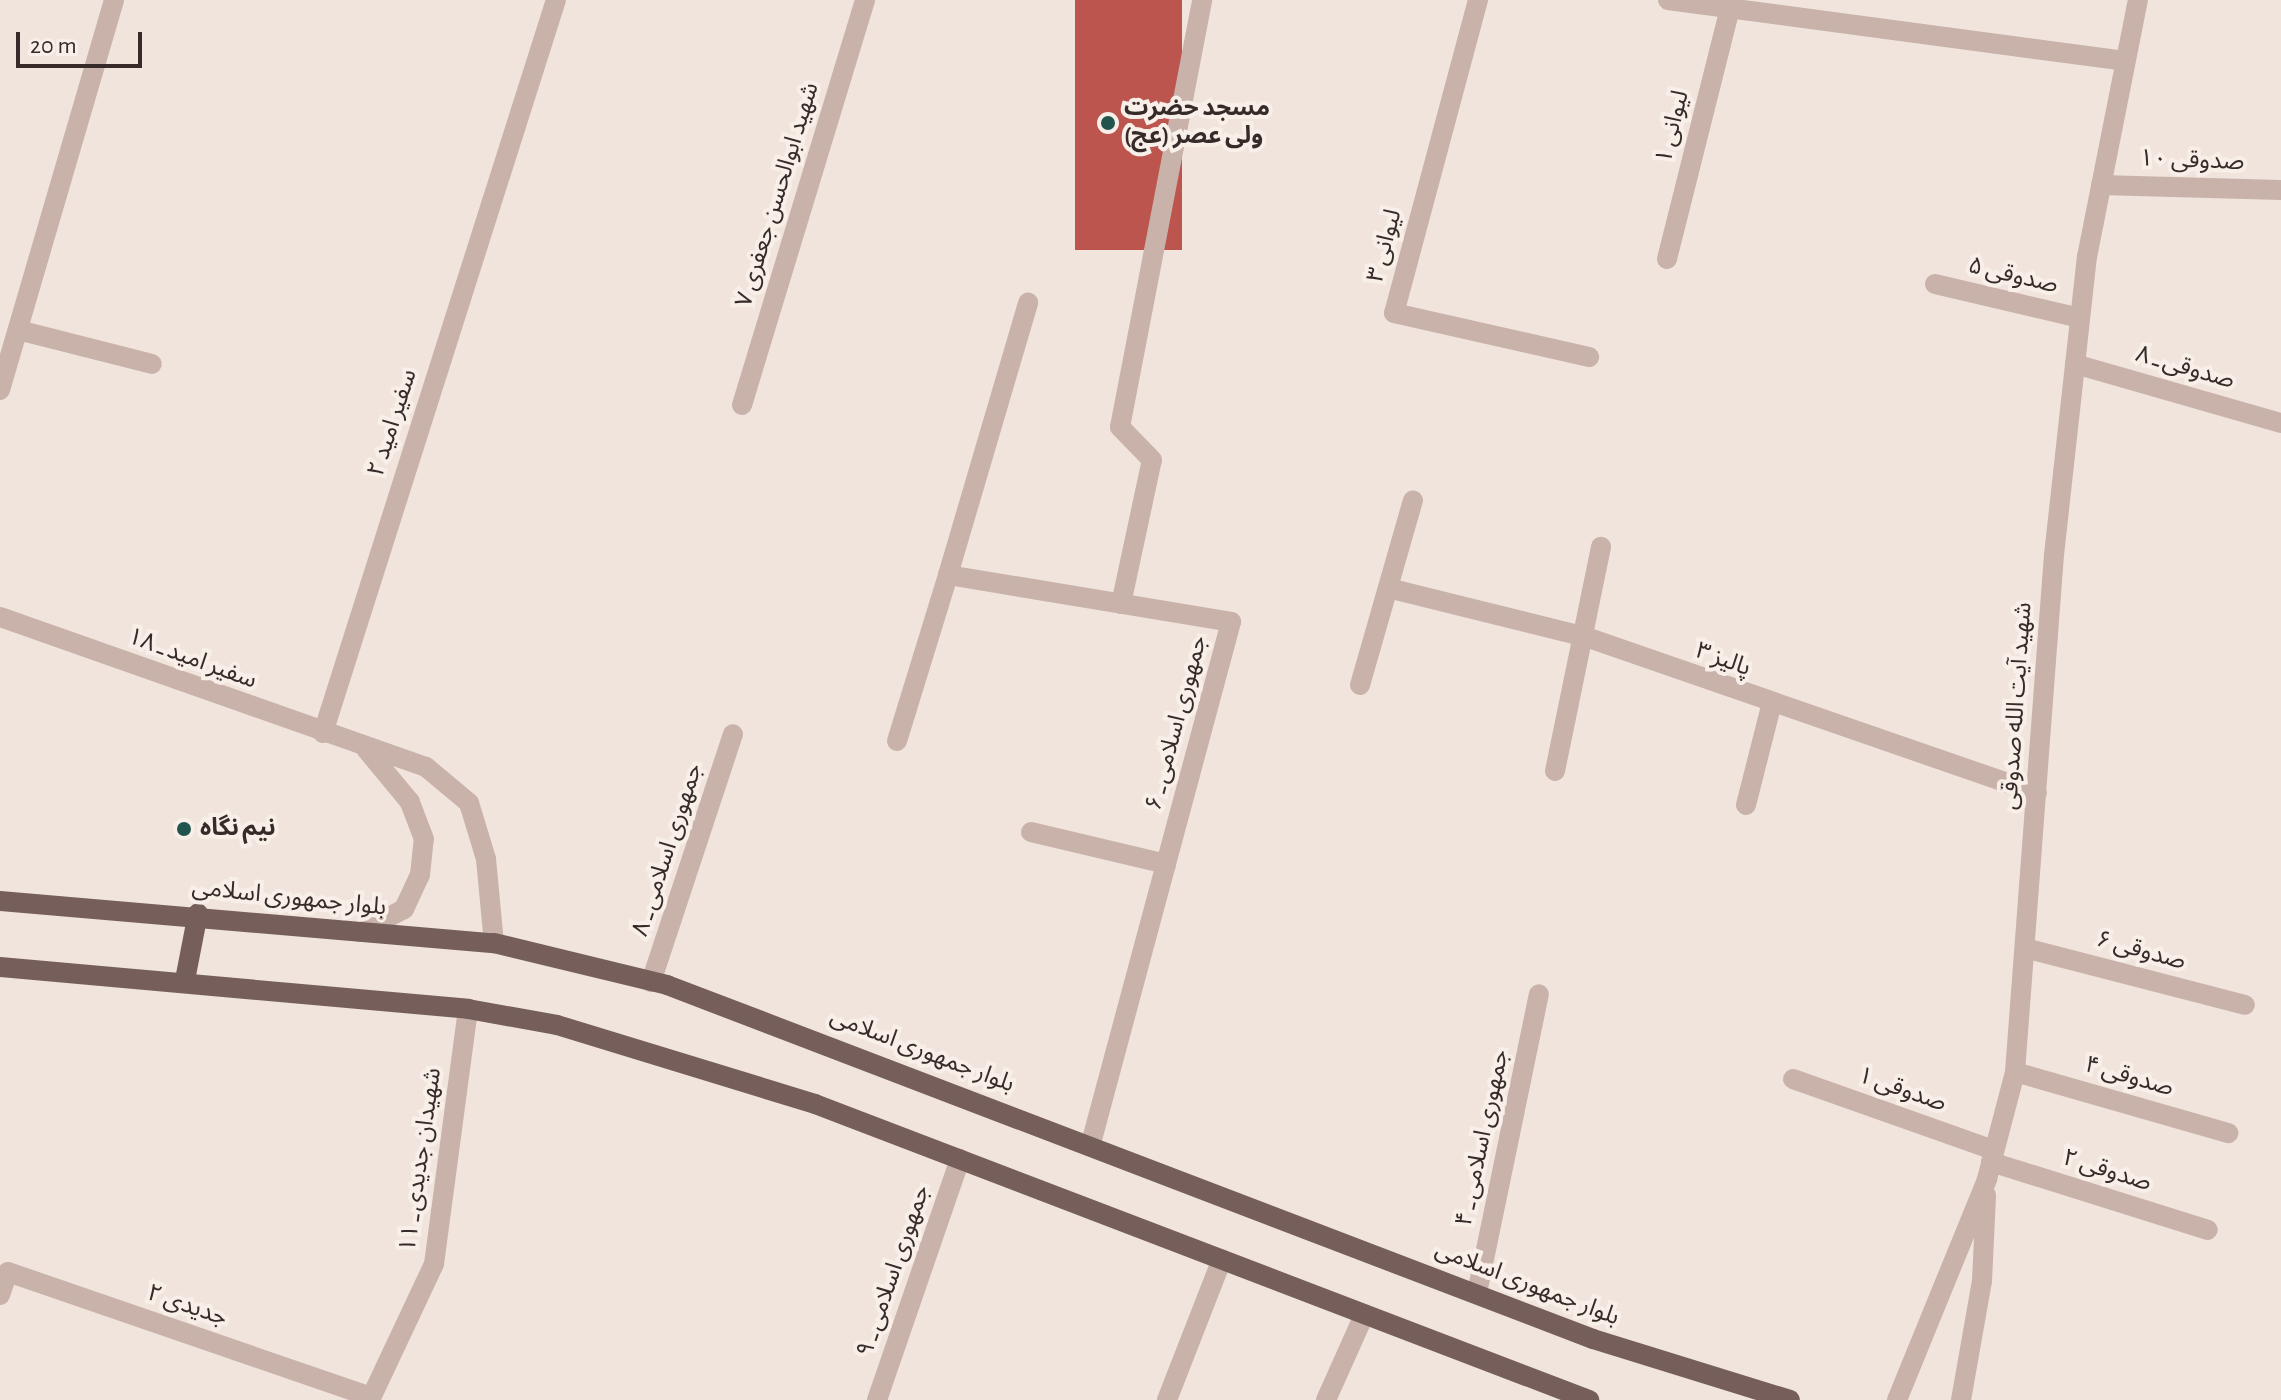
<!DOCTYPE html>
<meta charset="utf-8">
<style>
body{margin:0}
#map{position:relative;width:2281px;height:1400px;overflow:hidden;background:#f0e4dd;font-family:"Alegreya Sans","Noto Sans Arabic",sans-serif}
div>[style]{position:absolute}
.building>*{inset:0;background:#bd554f;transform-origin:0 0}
.minor>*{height:20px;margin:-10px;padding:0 10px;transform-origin:10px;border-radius:10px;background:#c8b2aa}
.major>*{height:20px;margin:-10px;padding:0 10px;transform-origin:10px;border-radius:10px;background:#765f5b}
.dots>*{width:22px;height:22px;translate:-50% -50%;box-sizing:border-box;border:4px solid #f8efe9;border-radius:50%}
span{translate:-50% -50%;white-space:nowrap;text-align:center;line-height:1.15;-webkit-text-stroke:8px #f8efe9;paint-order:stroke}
.poi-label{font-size:24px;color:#362b29;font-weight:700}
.left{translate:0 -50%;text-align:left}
.street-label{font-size:24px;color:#362b29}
.scale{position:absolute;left:16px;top:32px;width:126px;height:36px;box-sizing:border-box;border:4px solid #362b29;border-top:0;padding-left:10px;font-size:24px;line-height:28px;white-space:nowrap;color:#362b29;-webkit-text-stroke:6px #f8efe9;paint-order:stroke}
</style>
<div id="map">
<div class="building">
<i style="left:1075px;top:0;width:107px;height:250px"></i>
</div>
<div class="minor">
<i style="left:1478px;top:0;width:324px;rotate:105deg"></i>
<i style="left:1394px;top:313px;width:200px;rotate:12.7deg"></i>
<i style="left:1668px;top:0;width:459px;rotate:7.6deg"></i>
<i style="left:2101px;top:185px;width:180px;rotate:1.6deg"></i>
<i style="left:1667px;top:259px;width:259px;rotate:-75.9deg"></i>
<i style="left:1935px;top:284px;width:149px;rotate:13.2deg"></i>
<i style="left:18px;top:330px;width:138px;rotate:14.2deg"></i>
<i style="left:2075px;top:364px;width:214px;rotate:16deg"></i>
<i style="left:0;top:390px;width:406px;rotate:-73.7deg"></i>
<i style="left:742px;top:405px;width:423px;rotate:-73.1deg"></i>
<i style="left:948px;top:575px;width:284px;rotate:-73.6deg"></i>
<i style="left:1388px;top:588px;width:204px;rotate:13.9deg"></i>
<i style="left:1586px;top:637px;width:477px;rotate:19.1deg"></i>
<i style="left:1121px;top:604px;width:147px;rotate:-77.9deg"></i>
<i style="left:1152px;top:460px;width:46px;rotate:-134.1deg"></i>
<i style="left:1120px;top:427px;width:435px;rotate:-79.1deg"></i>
<i style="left:0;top:617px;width:452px;rotate:19.4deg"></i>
<i style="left:426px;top:767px;width:56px;rotate:39.9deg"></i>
<i style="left:469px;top:803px;width:59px;rotate:73.1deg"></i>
<i style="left:486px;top:859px;width:84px;rotate:84.6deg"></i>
<i style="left:1360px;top:685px;width:192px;rotate:-74deg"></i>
<i style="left:323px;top:733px;width:769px;rotate:-72.37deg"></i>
<i style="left:897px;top:741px;width:174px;rotate:-72.9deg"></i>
<i style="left:948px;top:575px;width:287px;rotate:9.4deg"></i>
<i style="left:1231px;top:622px;width:539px;rotate:105.04deg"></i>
<i style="left:1555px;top:771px;width:229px;rotate:-78.4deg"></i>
<i style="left:1746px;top:805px;width:102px;rotate:-75.8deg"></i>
<i style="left:1031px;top:832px;width:139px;rotate:13.3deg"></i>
<i style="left:360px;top:932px;width:50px;rotate:-27.6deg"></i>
<i style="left:404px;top:909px;width:38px;rotate:-65deg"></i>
<i style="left:420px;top:875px;width:36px;rotate:-84deg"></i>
<i style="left:424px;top:839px;width:40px;rotate:-111deg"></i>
<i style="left:410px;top:802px;width:69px;rotate:-129.7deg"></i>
<i style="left:2025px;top:948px;width:227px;rotate:14.5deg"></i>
<i style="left:651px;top:982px;width:261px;rotate:-71.7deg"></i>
<i style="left:2015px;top:1072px;width:222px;rotate:16deg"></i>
<i style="left:1793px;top:1079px;width:213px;rotate:19.5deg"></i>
<i style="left:1991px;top:1162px;width:227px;rotate:17.4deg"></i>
<i style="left:1477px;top:1293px;width:305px;rotate:-78.3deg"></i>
<i style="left:0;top:1295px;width:24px;rotate:-71deg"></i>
<i style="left:8px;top:1272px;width:384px;rotate:19deg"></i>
<i style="left:370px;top:1400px;width:150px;rotate:-64.8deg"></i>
<i style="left:434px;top:1264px;width:257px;rotate:-82.4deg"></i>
<i style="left:877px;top:1400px;width:255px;rotate:-71deg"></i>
<i style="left:1167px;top:1400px;width:151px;rotate:-68.7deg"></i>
<i style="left:1326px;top:1400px;width:93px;rotate:-65.9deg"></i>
<i style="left:1897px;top:1400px;width:239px;rotate:-67.8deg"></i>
<i style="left:1987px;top:1179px;width:111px;rotate:-75.3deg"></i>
<i style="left:2015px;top:1072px;width:518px;rotate:-85.69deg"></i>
<i style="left:2054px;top:555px;width:300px;rotate:-83.7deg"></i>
<i style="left:2087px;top:257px;width:262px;rotate:-78.8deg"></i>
<i style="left:1961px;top:1400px;width:121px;rotate:-80deg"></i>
<i style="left:1982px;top:1281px;width:86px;rotate:-87.3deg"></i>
</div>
<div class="major">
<i style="left:0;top:901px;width:496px;rotate:4.9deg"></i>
<i style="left:494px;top:943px;width:178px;rotate:13.6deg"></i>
<i style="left:667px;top:985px;width:991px;rotate:20.92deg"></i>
<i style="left:1593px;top:1339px;width:206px;rotate:17.2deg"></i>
<i style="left:0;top:967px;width:470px;rotate:5.1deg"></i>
<i style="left:468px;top:1009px;width:90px;rotate:10.2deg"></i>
<i style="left:557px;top:1025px;width:270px;rotate:17deg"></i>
<i style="left:815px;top:1104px;width:829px;rotate:20.93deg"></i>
<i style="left:185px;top:980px;width:68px;rotate:-79deg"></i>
</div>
<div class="dots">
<i style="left:1108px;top:123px;background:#22544e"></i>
<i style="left:184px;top:829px;background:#22544e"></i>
</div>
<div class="poi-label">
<span class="left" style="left:1124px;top:123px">مسجد حضرت<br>ولی عصر (عج)</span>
<span class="left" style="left:200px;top:829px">نیم نگاه</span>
</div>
<div class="street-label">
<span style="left:1673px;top:127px;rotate:-76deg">لیوانی ۱</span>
<span style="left:2192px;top:161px;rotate:2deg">صدوقی ۱۰</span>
<span style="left:778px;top:195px;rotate:-73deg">شهید ابوالحسن جعفری ۷</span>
<span style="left:1385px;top:246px;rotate:-75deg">لیوانی ۳</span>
<span style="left:2013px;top:276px;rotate:13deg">صدوقی ۵</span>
<span style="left:2185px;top:368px;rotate:16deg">صدوقی ـ ۸</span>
<span style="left:393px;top:423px;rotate:-72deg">سفیر امید ۲</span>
<span style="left:192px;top:659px;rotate:20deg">سفیر امید ـ ۱۸</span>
<span style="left:1723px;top:660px;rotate:20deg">پالیز ۳</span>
<span style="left:2017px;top:706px;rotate:-86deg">شهید آیت الله صدوقی</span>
<span style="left:1177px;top:723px;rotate:-75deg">جمهوری اسلامی ـ ۶</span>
<span style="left:668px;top:850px;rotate:-72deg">جمهوری اسلامی ـ ۸</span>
<span style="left:289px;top:898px;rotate:6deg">بلوار جمهوری اسلامی</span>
<span style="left:2141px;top:951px;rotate:15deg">صدوقی ۶</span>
<span style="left:922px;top:1051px;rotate:21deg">بلوار جمهوری اسلامی</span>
<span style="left:2129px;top:1077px;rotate:16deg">صدوقی ۴</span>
<span style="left:1902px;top:1090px;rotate:19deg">صدوقی ۱</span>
<span style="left:1483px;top:1138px;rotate:-78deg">جمهوری اسلامی ـ ۴</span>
<span style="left:421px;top:1160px;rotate:-82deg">شهیدان جدیدی ـ ۱۱</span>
<span style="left:2107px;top:1171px;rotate:17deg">صدوقی ۲</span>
<span style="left:894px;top:1271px;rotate:-71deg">جمهوری اسلامی ـ ۹</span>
<span style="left:1527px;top:1284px;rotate:21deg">بلوار جمهوری اسلامی</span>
<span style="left:187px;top:1306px;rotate:19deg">جدیدی ۲</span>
</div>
<div class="scale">20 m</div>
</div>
